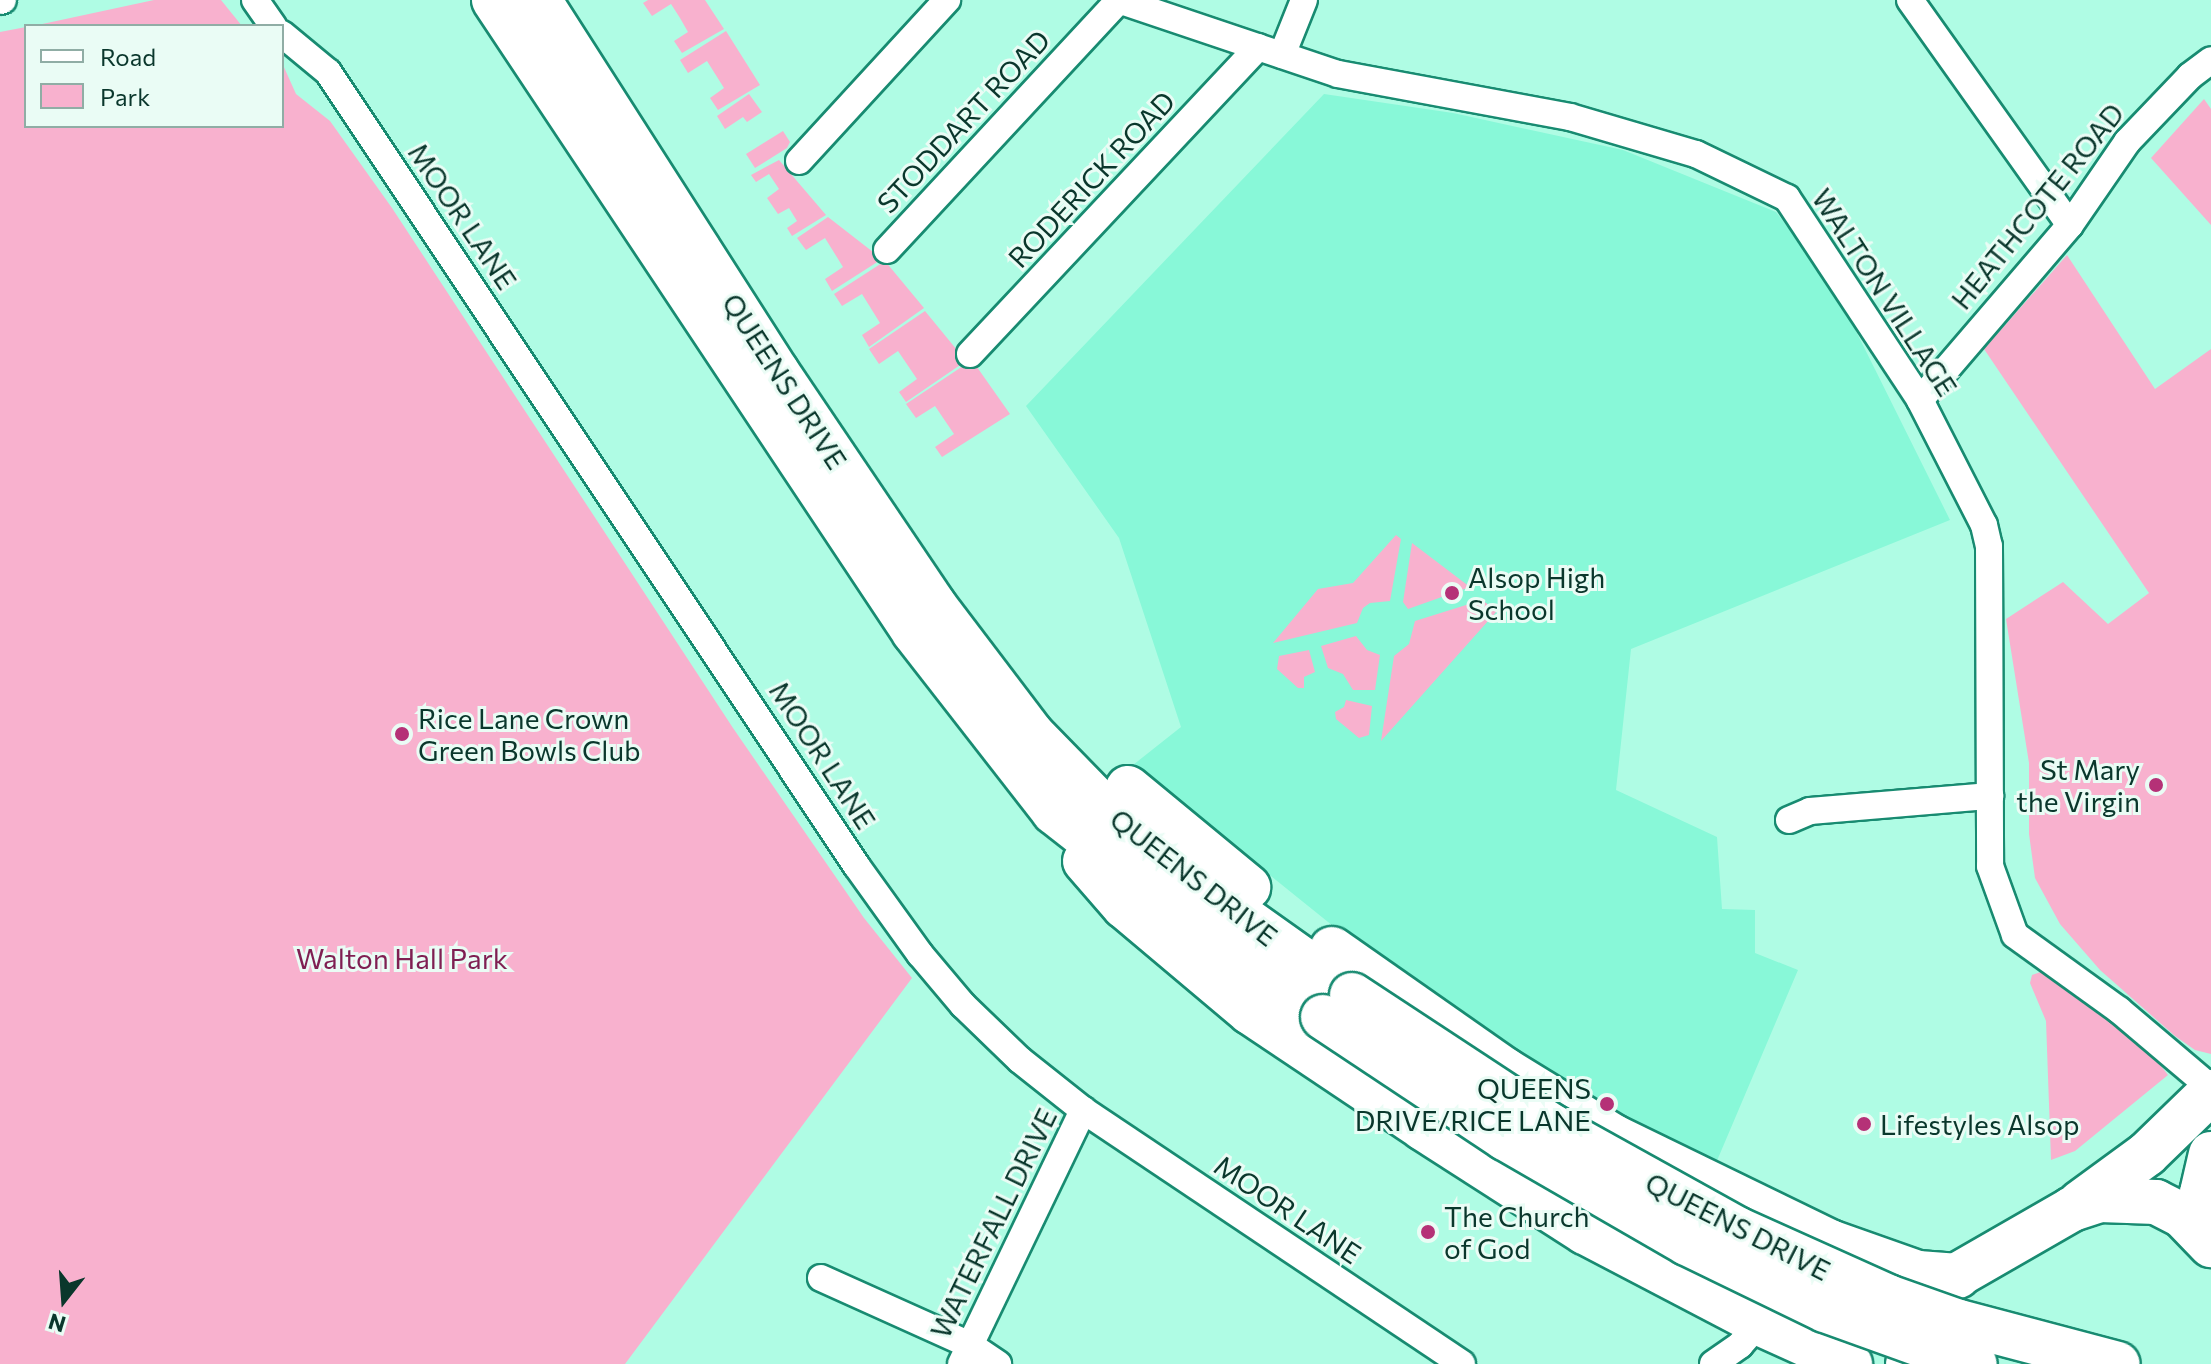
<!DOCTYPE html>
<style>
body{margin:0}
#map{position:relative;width:2211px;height:1364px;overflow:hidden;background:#affce4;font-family:Commissioner,sans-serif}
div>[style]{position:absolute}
.built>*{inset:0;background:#88f8d8}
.green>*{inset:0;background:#f8b1ce}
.roads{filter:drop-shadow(2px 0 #188b71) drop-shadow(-2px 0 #188b71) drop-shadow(0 2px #188b71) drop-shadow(0 -2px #188b71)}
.street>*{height:26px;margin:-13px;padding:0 13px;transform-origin:13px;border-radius:13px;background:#fff}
.highway>*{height:44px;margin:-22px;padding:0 22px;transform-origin:22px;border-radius:22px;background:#fff}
.bridges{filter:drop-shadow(2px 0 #188b71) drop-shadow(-2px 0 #188b71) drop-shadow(0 2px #188b71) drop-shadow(0 -2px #188b71)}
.highway-bridge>*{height:44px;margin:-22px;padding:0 22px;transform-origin:22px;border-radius:22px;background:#fff}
.dots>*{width:22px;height:22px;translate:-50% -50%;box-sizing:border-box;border:4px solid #eafcf5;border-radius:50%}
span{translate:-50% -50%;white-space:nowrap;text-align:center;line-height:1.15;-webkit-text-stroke:6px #eafcf5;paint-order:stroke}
.street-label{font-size:28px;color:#0a372c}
.poi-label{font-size:28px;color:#0a372c}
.left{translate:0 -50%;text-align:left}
.right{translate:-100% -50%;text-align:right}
.park-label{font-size:28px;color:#7f1f52}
.legend{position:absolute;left:24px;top:24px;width:260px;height:104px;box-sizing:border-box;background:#eafcf5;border:2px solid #90ada5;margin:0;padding:10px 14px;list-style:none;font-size:24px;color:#0a372c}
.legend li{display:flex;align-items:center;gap:16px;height:40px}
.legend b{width:40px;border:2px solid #90ada5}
.north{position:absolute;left:24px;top:1260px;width:80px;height:80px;-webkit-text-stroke:6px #eafcf5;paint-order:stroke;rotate:197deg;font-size:22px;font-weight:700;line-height:32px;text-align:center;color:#0a372c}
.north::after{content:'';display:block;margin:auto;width:28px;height:36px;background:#0a372c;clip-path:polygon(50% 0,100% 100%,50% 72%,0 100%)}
</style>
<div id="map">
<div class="built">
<i style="clip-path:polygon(1324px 94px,1453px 113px,1623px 150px,1776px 212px,1835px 289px,1950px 520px,1631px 649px,1616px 790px,1717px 837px,1722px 909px,1755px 910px,1755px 953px,1798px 970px,1716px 1163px,1621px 1117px,1494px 1042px,1369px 955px,1133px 765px,1181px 727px,1119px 538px,1026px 406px)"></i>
</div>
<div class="green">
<i style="clip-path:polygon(154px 0,221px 0,242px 26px,33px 26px)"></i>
<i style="clip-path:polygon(648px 0,705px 0,724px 29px,682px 53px,674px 41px,688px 32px,680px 18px,671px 4px,652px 16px,643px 3px)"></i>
<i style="clip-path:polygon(26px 27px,26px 126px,282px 126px,283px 65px,296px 94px,330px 121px,392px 208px,733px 728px,864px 918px,912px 978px,625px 1364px,0 1364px,0 32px)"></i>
<i style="clip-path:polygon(726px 31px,760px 85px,718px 110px,710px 98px,724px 88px,707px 61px,688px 73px,680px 60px)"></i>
<i style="clip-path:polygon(749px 94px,762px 112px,747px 122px,743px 117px,725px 129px,717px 116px)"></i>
<i style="clip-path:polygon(2204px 99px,2211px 109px,2211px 225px,2151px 158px)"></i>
<i style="clip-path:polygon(783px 131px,790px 142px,787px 148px,755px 168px,746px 154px)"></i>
<i style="clip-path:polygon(779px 160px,826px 215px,792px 236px,787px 228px,797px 221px,789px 208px,778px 214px,767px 198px,779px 189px,769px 174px,756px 182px,751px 175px)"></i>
<i style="clip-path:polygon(828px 217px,882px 259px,832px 291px,825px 279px,843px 267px,825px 238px,806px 250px,797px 238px)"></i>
<i style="clip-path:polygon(2067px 255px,2155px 389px,2211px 349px,2211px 1054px,2195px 1050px,2175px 1036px,2100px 970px,2060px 924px,2035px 878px,2029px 834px,2029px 763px,2006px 619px,2063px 582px,2108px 624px,2149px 593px,1984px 349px)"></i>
<i style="clip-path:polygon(885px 261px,924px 308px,869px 347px,862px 335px,880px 323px,862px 294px,842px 306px,834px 294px)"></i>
<i style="clip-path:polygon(925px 311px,966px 361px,906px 402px,899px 392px,917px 379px,898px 351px,879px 364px,869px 349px)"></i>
<i style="clip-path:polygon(972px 360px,1010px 414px,942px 457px,935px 447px,954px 434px,935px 406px,916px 418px,906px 404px)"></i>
<i style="clip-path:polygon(1396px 535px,1401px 539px,1390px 601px,1370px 603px,1363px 608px,1357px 623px,1273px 643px,1318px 589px,1353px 583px)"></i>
<i style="clip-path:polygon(1412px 543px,1470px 587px,1408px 609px,1403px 602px)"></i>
<i style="clip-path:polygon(1482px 600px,1497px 611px,1381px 741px,1394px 656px,1409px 644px,1415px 621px)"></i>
<i style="clip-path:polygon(1356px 636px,1367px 650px,1380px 655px,1375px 690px,1353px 690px,1343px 674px,1328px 668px,1321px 646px)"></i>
<i style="clip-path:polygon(1309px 650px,1315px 672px,1304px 677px,1304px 688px,1298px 688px,1277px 669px,1279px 656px)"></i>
<i style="clip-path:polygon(1346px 700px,1372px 706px,1369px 735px,1359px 738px,1336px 719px,1335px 712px,1344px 707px)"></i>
<i style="clip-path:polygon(2049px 969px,2154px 1057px,2168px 1075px,2075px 1151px,2051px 1160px,2046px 1021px,2030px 983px,2032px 975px)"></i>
</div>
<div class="roads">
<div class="street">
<i style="left:255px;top:0;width:32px;rotate:55deg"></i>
<i style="left:1118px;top:0;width:232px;rotate:18.6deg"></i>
<i style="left:1338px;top:74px;width:236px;rotate:10.5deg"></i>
<i style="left:1570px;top:117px;width:131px;rotate:16.4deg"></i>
<i style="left:1696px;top:154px;width:101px;rotate:25.8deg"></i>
<i style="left:1787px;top:198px;width:242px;rotate:56.6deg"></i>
<i style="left:1920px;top:400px;width:140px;rotate:62.9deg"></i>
<i style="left:1984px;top:525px;width:22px;rotate:77deg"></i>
<i style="left:1989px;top:546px;width:320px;rotate:89.8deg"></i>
<i style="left:1990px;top:866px;width:73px;rotate:70.1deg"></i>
<i style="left:2015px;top:935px;width:128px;rotate:35.8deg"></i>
<i style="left:2119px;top:1010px;width:121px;rotate:40.3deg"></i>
<i style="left:1910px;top:0;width:276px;rotate:54.6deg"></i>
<i style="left:0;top:1px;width:3px;rotate:-18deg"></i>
<i style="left:282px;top:34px;width:60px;rotate:39.6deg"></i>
<i style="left:328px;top:72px;width:953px;rotate:56.34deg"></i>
<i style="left:856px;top:865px;width:110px;rotate:54.3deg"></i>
<i style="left:920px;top:954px;width:67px;rotate:49.9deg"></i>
<i style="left:963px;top:1005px;width:79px;rotate:44deg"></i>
<i style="left:1020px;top:1060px;width:80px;rotate:38.4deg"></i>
<i style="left:1083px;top:1110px;width:456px;rotate:33.8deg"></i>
<i style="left:1282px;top:55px;width:59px;rotate:-68.2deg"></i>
<i style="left:799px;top:161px;width:219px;rotate:-47.4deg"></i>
<i style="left:887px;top:250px;width:341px;rotate:-47.1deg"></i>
<i style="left:970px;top:354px;width:421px;rotate:-46.8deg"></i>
<i style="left:1920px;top:400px;width:230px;rotate:-49.4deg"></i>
<i style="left:2070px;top:225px;width:101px;rotate:-55.5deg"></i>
<i style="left:2127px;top:142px;width:91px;rotate:-46.3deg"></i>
<i style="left:2190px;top:76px;width:26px;rotate:-37deg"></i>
<i style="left:1789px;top:820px;width:23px;rotate:-23deg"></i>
<i style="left:1810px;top:811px;width:181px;rotate:-4.8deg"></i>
<i style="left:821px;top:1278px;width:163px;rotate:24.2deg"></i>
<i style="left:970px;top:1345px;width:34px;rotate:34deg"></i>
<i style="left:961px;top:1364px;width:282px;rotate:-64.3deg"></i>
<i style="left:1713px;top:1364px;width:33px;rotate:-35deg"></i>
<i style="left:1740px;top:1345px;width:29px;rotate:-49deg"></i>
</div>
<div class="highway">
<i style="left:494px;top:0;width:759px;rotate:56.39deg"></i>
<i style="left:914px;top:632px;width:228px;rotate:52.1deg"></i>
<i style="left:1054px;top:812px;width:217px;rotate:38.1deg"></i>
<i style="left:1225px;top:946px;width:121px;rotate:35.9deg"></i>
<i style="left:539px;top:0;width:442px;rotate:57.4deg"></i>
<i style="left:777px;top:372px;width:281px;rotate:56deg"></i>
<i style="left:934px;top:605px;width:161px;rotate:52.8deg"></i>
<i style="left:1031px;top:733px;width:109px;rotate:45.7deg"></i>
<i style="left:1107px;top:811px;width:94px;rotate:40.3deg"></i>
<i style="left:1179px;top:872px;width:212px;rotate:35.4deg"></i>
<i style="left:1128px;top:788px;width:156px;rotate:39.5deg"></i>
<i style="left:1085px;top:861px;width:60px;rotate:49.1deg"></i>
<i style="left:1124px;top:906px;width:165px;rotate:40.1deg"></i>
<i style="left:1250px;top:1012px;width:208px;rotate:33.8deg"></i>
<i style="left:1423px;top:1128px;width:193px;rotate:32.7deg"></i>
<i style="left:1585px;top:1232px;width:196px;rotate:27.6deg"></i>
<i style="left:1759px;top:1323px;width:100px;rotate:24.3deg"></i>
<i style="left:1332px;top:949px;width:211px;rotate:35deg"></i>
<i style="left:1505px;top:1070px;width:128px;rotate:31.6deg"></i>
<i style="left:1614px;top:1137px;width:240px;rotate:25.9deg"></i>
<i style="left:1830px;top:1242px;width:93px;rotate:19.4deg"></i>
<i style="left:1918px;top:1273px;width:40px;rotate:4.3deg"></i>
<i style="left:2080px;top:1203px;width:83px;rotate:-36.2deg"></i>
<i style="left:2147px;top:1154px;width:89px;rotate:-44.1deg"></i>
<i style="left:2201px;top:1234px;width:41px;rotate:-88.6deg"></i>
<i style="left:2202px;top:1193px;width:40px;rotate:-77deg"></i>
<i style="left:1908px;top:1364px;width:61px;rotate:-73.9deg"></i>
<i style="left:1925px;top:1305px;width:33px;rotate:-47deg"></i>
<i style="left:1947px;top:1281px;width:144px;rotate:-29.9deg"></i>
<i style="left:2072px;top:1209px;width:29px;rotate:-18deg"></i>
<i style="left:2100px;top:1200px;width:56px;rotate:2deg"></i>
<i style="left:2156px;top:1202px;width:29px;rotate:27deg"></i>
<i style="left:2182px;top:1215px;width:42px;rotate:46deg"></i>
</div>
</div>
<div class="bridges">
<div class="highway-bridge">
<i style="left:1352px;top:995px;width:240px;rotate:33.3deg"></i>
<i style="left:1553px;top:1127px;width:210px;rotate:29deg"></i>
<i style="left:1737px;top:1229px;width:166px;rotate:24.2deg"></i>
<i style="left:1888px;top:1297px;width:75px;rotate:19.4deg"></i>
<i style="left:1959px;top:1322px;width:164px;rotate:14.8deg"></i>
<i style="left:1323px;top:1017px;width:219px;rotate:33.6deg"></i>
<i style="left:1505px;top:1138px;width:210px;rotate:30deg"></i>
<i style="left:1687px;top:1243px;width:153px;rotate:25.9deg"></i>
<i style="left:1825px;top:1310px;width:159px;rotate:19.8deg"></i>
</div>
</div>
<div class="dots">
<i style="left:1452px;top:593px;background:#b53177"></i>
<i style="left:402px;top:734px;background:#b53177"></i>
<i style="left:2156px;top:785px;background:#b53177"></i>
<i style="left:1607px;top:1104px;background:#b53177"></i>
<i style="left:1864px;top:1124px;background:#b53177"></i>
<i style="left:1428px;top:1232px;background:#b53177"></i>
</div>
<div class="street-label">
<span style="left:963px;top:121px;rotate:-47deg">STODDART ROAD</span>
<span style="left:1091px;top:179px;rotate:-47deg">RODERICK ROAD</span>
<span style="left:2037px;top:206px;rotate:-51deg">HEATHCOTE ROAD</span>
<span style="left:463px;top:216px;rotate:56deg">MOOR LANE</span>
<span style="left:1885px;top:292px;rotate:57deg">WALTON VILLAGE</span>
<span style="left:785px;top:381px;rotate:57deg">QUEENS DRIVE</span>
<span style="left:823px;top:755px;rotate:57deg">MOOR LANE</span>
<span style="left:1194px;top:877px;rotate:38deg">QUEENS DRIVE</span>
<span style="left:1288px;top:1209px;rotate:34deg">MOOR LANE</span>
<span style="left:993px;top:1223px;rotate:-64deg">WATERFALL DRIVE</span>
<span style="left:1738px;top:1226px;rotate:27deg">QUEENS DRIVE</span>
</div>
<div class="poi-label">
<span class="left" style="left:1468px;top:593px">Alsop High<br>School</span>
<span class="left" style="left:418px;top:734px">Rice Lane Crown<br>Green Bowls Club</span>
<span class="right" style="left:2140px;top:785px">St Mary<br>the Virgin</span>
<span class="right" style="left:1591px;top:1104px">QUEENS<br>DRIVE/RICE LANE</span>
<span class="left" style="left:1880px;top:1124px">Lifestyles Alsop</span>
<span class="left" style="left:1444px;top:1232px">The Church<br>of God</span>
</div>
<div class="park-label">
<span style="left:402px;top:958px">Walton Hall Park</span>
</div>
<ul class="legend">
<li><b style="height:10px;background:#fff"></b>Road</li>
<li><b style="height:22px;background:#f8b1ce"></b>Park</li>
</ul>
<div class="north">N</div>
</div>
